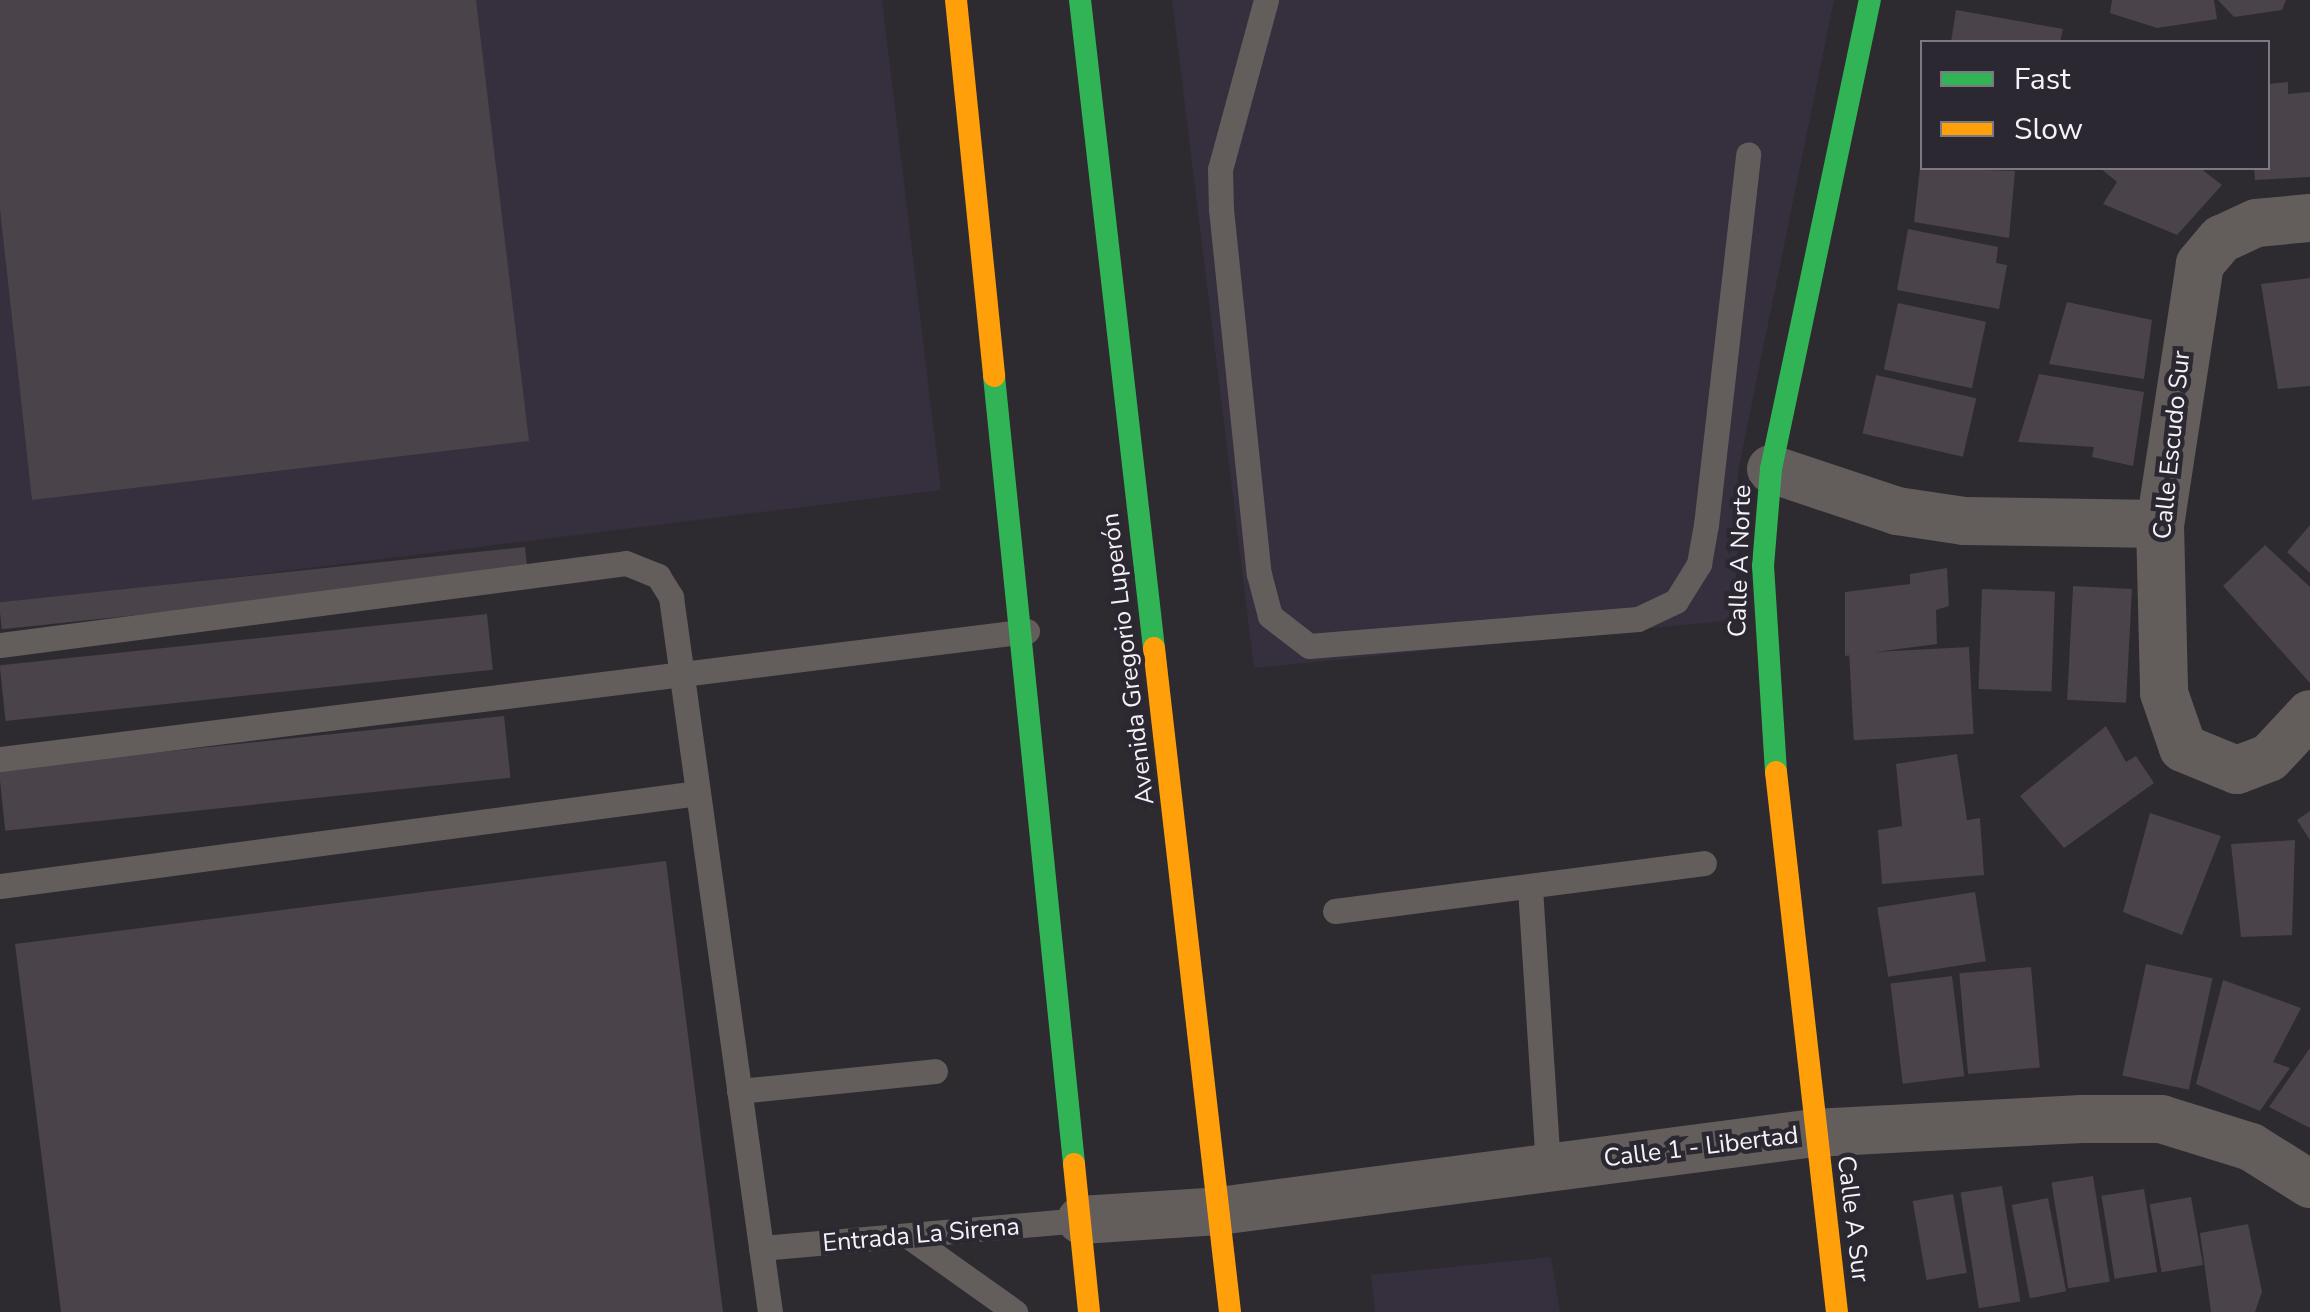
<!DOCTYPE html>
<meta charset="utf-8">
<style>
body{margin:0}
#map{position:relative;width:2310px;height:1312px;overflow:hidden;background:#2d2a30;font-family:"Nunito Sans",sans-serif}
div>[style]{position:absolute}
.built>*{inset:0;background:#362f3e}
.building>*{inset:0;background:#4a4349;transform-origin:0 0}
.lane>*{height:25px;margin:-12.5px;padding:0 12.5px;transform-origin:12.5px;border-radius:12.5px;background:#635e5c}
.street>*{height:48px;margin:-24px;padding:0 24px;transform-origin:24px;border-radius:24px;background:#635e5c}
.fast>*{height:22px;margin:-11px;padding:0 11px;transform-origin:11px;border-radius:11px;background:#30b455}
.slow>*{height:22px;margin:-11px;padding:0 11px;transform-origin:11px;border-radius:11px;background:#ff9f0a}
span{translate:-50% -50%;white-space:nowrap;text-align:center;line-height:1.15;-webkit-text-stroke:9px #2c2832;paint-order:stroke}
.street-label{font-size:25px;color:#f5f2f9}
.legend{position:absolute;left:1920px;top:40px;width:350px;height:130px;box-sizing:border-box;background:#2c2832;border:2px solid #7c7982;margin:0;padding:12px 18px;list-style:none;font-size:30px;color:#f5f2f9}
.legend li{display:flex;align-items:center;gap:20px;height:50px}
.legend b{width:50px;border:2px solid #7c7982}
</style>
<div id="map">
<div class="built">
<i style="clip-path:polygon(0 0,882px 0,941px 490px,0 606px)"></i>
<i style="clip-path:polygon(1172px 0,1834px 0,1738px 472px,1743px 619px,1254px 668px)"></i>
<i style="clip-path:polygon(1551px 1257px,1560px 1312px,1375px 1312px,1371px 1275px)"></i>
</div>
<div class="building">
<i style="clip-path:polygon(0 0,476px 0,529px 441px,32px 500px,0 209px)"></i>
<i style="clip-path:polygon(2112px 0,2214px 0,2217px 19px,2157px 28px,2110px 13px)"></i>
<i style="clip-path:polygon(2218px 0,2286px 0,2282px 10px,2234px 17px)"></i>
<i style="clip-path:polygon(1956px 10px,2063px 29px,2060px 42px,1951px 42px)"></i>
<i style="clip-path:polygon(2288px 82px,2288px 94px,2310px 92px,2310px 177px,2255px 180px,2254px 168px,2268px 168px,2268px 84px)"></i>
<i style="clip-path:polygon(1920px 168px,2015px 171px,2009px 238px,1914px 222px)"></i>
<i style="clip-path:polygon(2100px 168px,2200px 168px,2222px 185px,2177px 235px,2103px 204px,2117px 182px)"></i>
<i style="clip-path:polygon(1908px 229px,1998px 247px,1996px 263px,2007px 265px,1999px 309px,1897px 290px)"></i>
<i style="clip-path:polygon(2310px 278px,2310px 386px,2278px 389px,2261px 284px)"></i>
<i style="clip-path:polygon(2067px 302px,2152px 320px,2144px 379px,2049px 364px)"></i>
<i style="left:1898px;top:303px;width:90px;height:68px;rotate:12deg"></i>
<i style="clip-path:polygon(2039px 374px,2144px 392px,2133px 466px,2092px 457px,2094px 447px,2018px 442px)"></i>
<i style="left:1876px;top:375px;width:103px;height:60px;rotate:13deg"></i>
<i style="clip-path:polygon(2310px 525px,2310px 573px,2287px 552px)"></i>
<i style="clip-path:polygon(2265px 545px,2310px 587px,2310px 683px,2223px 586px)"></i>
<i style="left:525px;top:547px;width:27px;height:529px;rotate:84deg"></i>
<i style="clip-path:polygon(1947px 568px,1949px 606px,1936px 610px,1937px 644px,1845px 656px,1845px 592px,1910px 584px,1910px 574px)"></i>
<i style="left:1982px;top:589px;width:73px;height:100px;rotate:2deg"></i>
<i style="left:2132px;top:589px;width:114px;height:59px;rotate:93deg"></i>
<i style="left:487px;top:614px;width:56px;height:490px;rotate:84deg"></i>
<i style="left:1969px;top:647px;width:87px;height:120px;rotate:87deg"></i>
<i style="left:504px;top:716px;width:62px;height:508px;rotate:84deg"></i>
<i style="clip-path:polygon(2106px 726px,2126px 762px,2136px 756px,2154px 783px,2064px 848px,2020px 796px)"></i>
<i style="clip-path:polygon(1957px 754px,1967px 820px,1980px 818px,1984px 875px,1882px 884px,1878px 830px,1902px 826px,1896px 764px)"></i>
<i style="clip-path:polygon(2310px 811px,2310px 840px,2297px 820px)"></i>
<i style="clip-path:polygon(2150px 813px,2221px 836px,2182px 935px,2123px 912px)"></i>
<i style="clip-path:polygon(2295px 840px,2292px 935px,2241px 937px,2231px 844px)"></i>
<i style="clip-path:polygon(666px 861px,723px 1312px,61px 1312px,15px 944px)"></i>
<i style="left:1975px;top:892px;width:70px;height:99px;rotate:81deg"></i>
<i style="left:2146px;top:964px;width:68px;height:114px;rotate:12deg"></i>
<i style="left:2031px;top:967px;width:101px;height:72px;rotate:85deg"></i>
<i style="left:1952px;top:976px;width:101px;height:62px;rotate:83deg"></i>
<i style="clip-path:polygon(2223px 980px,2301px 1008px,2273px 1062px,2290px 1068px,2260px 1111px,2196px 1084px)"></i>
<i style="clip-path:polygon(2310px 1048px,2310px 1128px,2269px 1107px)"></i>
<i style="left:2093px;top:1176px;width:107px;height:42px;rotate:81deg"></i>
<i style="left:2002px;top:1186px;width:117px;height:42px;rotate:81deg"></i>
<i style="left:2144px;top:1189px;width:84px;height:43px;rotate:81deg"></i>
<i style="left:1953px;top:1194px;width:80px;height:41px;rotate:80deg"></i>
<i style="left:2191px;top:1197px;width:69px;height:42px;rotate:80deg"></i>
<i style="left:2048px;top:1198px;width:95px;height:37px;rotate:79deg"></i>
<i style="clip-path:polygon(2248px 1224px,2262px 1292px,2255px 1312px,2211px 1312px,2200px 1233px)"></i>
</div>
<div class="lane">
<i style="left:1266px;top:0;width:175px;rotate:105.2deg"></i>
<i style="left:1220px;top:169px;width:40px;rotate:88.6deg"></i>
<i style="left:1221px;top:209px;width:367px;rotate:84.1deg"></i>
<i style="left:1259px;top:574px;width:43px;rotate:75.3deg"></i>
<i style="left:1270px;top:616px;width:49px;rotate:37.6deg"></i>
<i style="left:1309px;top:646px;width:330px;rotate:-4.7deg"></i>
<i style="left:1638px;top:619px;width:42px;rotate:-25.3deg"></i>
<i style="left:1676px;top:601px;width:44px;rotate:-58.1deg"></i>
<i style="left:1699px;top:564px;width:40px;rotate:-80deg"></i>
<i style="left:1706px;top:525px;width:373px;rotate:-83.5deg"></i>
<i style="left:0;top:645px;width:631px;rotate:-7.46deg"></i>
<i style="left:626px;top:563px;width:35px;rotate:22deg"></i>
<i style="left:658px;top:576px;width:25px;rotate:58deg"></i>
<i style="left:671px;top:597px;width:722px;rotate:82.12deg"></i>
<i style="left:0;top:759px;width:1035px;rotate:-7.1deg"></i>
<i style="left:0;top:886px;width:704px;rotate:-7.59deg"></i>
<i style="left:1530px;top:888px;width:279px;rotate:86.3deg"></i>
<i style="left:1335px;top:911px;width:372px;rotate:-7.4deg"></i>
<i style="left:739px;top:1091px;width:197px;rotate:-5.8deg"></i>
<i style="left:911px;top:1238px;width:128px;rotate:35.4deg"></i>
<i style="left:761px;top:1248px;width:321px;rotate:-5deg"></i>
</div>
<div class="street">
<i style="left:2310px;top:218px;width:54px;rotate:174.7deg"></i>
<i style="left:2256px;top:223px;width:38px;rotate:155deg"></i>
<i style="left:2221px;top:239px;width:33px;rotate:130deg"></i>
<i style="left:2200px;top:264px;width:263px;rotate:98.7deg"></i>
<i style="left:2160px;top:524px;width:169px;rotate:88.6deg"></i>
<i style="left:2164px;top:693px;width:58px;rotate:70.9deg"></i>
<i style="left:2183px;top:748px;width:58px;rotate:22.2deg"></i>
<i style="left:2237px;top:770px;width:34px;rotate:-21deg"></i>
<i style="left:2269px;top:758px;width:60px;rotate:-47deg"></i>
<i style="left:1771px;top:469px;width:133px;rotate:18.4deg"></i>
<i style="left:1897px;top:511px;width:68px;rotate:8.5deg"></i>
<i style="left:1964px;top:521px;width:196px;rotate:0.9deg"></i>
<i style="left:1081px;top:1220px;width:138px;rotate:-3.7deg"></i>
<i style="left:1219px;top:1211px;width:600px;rotate:-7.47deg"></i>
<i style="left:1814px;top:1133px;width:268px;rotate:-3deg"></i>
<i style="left:2082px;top:1119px;width:79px"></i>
<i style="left:2161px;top:1119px;width:94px;rotate:17.3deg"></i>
<i style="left:2251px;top:1147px;width:70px;rotate:32.1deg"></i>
</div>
<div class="fast">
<i style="left:1080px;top:0;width:652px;rotate:83.49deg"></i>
<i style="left:994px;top:376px;width:792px;rotate:84.2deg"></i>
<i style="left:1776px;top:772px;width:206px;rotate:-93.6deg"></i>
<i style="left:1763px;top:566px;width:97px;rotate:-85.3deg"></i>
<i style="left:1771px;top:469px;width:479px;rotate:-78.1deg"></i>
</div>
<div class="slow">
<i style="left:956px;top:0;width:378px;rotate:84.2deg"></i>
<i style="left:1154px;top:648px;width:668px;rotate:83.47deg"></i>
<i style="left:1776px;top:772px;width:543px;rotate:83.56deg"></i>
<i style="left:1074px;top:1164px;width:149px;rotate:84.2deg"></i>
</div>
<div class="street-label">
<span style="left:2172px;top:445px;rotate:-84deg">Calle Escudo Sur</span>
<span style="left:1740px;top:561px;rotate:-88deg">Calle A Norte</span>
<span style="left:1128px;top:659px;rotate:-97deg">Avenida Gregorio Luperón</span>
<span style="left:1701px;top:1147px;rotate:-7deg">Calle 1 - Libertad</span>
<span style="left:1853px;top:1219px;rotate:83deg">Calle A Sur</span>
<span style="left:921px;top:1235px;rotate:-5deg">Entrada La Sirena</span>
</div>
<ul class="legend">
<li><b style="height:12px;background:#30b455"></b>Fast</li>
<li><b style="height:12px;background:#ff9f0a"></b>Slow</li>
</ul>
</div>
